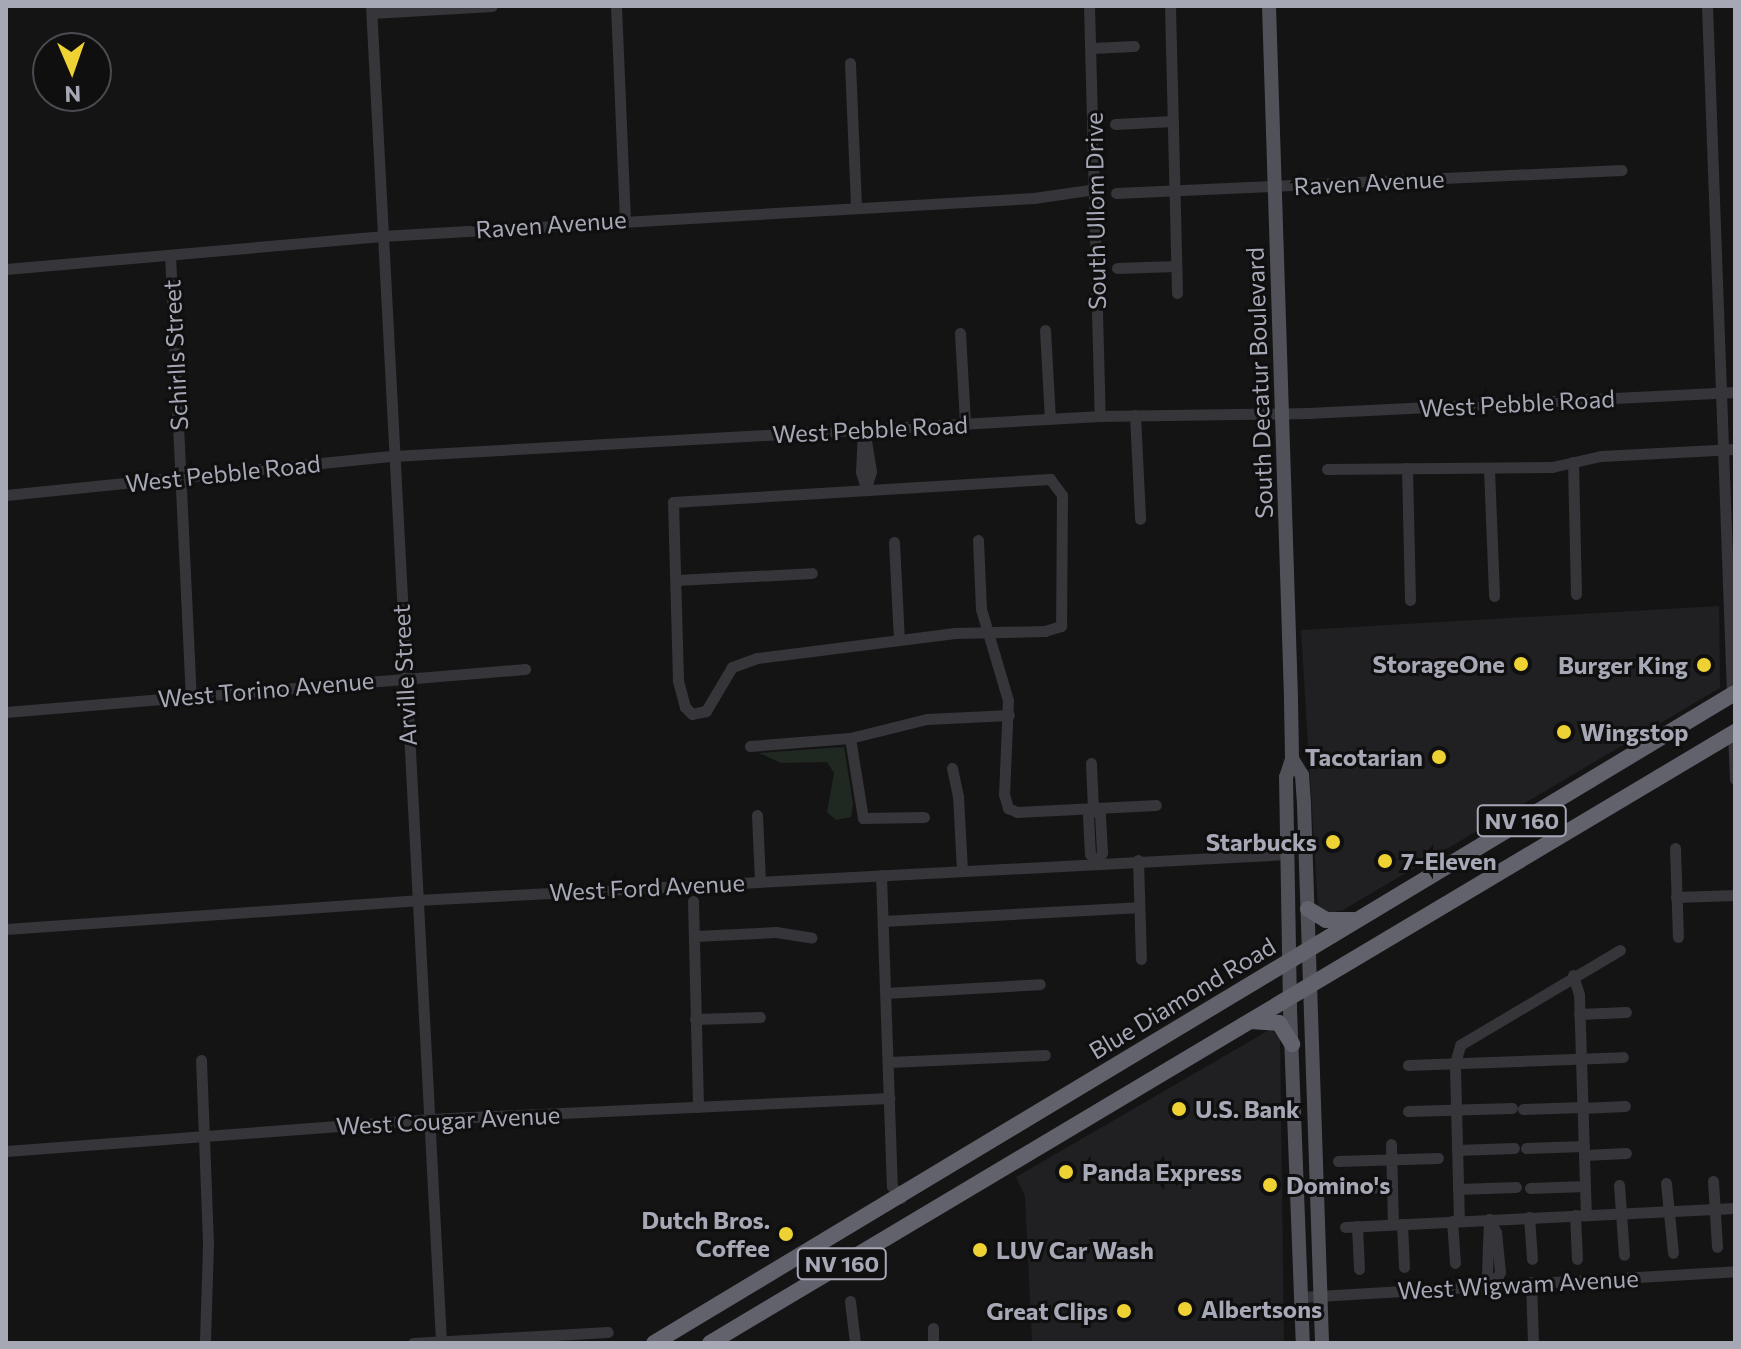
<!DOCTYPE html>
<style>
body{margin:0}
#map{position:relative;width:1741px;height:1349px;overflow:hidden;background:#141415;font-family:Commissioner,sans-serif}
div>[style]{position:absolute}
.built>*{inset:0;background:#202022}
.green>*{inset:0;background:#202822}
.minor>*{height:11px;margin:-5.5px;padding:0 5.5px;transform-origin:5.5px;border-radius:5.5px;background:#35353a}
.major>*{height:14px;margin:-7px;padding:0 7px;transform-origin:7px;border-radius:7px;background:#515159}
.highway>*{height:16px;margin:-8px;padding:0 8px;transform-origin:8px;border-radius:8px;background:#61626b}
.dots>*{width:22px;height:22px;translate:-50% -50%;box-sizing:border-box;border:4px solid #0f0f10;border-radius:50%}
span{translate:-50% -50%;white-space:nowrap;text-align:center;line-height:1.15;-webkit-text-stroke:6px #0f0f10;paint-order:stroke}
.shield-label span{padding:2px 6px;background:#0f0f10;border:2px solid;border-radius:6px;-webkit-text-stroke-width:0}
.shield-label{font-size:22px;color:#a6a8b6;font-weight:700}
.street-label{font-size:24px;color:#a6a8b6}
.poi-label{font-size:24px;color:#a6a8b6;font-weight:700}
.right{translate:-100% -50%;text-align:right}
.left{translate:0 -50%;text-align:left}
.frame{position:absolute;inset:0;border:8px solid #a6a8b6;pointer-events:none}
.north{position:absolute;left:32px;top:32px;width:80px;height:80px;box-sizing:border-box;background:#0f0f10;border:2px solid #4b4c52;border-radius:50%;rotate:178deg;font-size:22px;font-weight:700;line-height:32px;text-align:center;color:#a6a8b6}
.north::after{content:'';display:block;margin:auto;width:28px;height:36px;background:#eed233;clip-path:polygon(50% 0,100% 100%,50% 72%,0 100%)}
</style>
<div id="map">
<div class="built">
<i style="clip-path:polygon(1719px 606px,1720px 688px,1343px 910px,1329px 913px,1318px 907px,1301px 630px)"></i>
<i style="clip-path:polygon(1271px 1029px,1280px 1038px,1284px 1343px,1032px 1343px,1025px 1196px,1016px 1177px)"></i>
</div>
<div class="green">
<i style="clip-path:polygon(844px 747px,853px 804px,851px 817px,836px 820px,827px 812px,834px 773px,827px 762px,781px 763px,759px 753px)"></i>
</div>
<div class="minor">
<i style="left:371px;top:6px;width:1339px;rotate:87deg"></i>
<i style="left:616px;top:6px;width:213px;rotate:87.6deg"></i>
<i style="left:1089px;top:6px;width:410px;rotate:88.5deg"></i>
<i style="left:1170px;top:6px;width:287px;rotate:88.6deg"></i>
<i style="left:1707px;top:6px;width:689px;rotate:87.92deg"></i>
<i style="left:372px;top:13px;width:120px;rotate:-3.3deg"></i>
<i style="left:1092px;top:48px;width:42px;rotate:-2.7deg"></i>
<i style="left:850px;top:63px;width:144px;rotate:87.6deg"></i>
<i style="left:1115px;top:124px;width:58px;rotate:-3deg"></i>
<i style="left:1116px;top:193px;width:506px;rotate:-2.61deg"></i>
<i style="left:170px;top:255px;width:441px;rotate:87.3deg"></i>
<i style="left:1117px;top:268px;width:59px;rotate:-1.9deg"></i>
<i style="left:6px;top:269px;width:377px;rotate:-5deg"></i>
<i style="left:382px;top:236px;width:653px;rotate:-3.34deg"></i>
<i style="left:1034px;top:198px;width:63px;rotate:-8.3deg"></i>
<i style="left:1045px;top:330px;width:89px;rotate:86.8deg"></i>
<i style="left:960px;top:333px;width:90px;rotate:86.8deg"></i>
<i style="left:1135px;top:415px;width:104px;rotate:87.2deg"></i>
<i style="left:864px;top:429px;width:43px;rotate:80.5deg"></i>
<i style="left:871px;top:471px;width:18px;rotate:106deg"></i>
<i style="left:863px;top:431px;width:41px;rotate:92.8deg"></i>
<i style="left:861px;top:472px;width:17px;rotate:73deg"></i>
<i style="left:1573px;top:462px;width:132px;rotate:88.7deg"></i>
<i style="left:1407px;top:468px;width:132px;rotate:88.7deg"></i>
<i style="left:1327px;top:469px;width:225px;rotate:-0.5deg"></i>
<i style="left:1552px;top:467px;width:50px;rotate:-12.7deg"></i>
<i style="left:1601px;top:456px;width:134px;rotate:-3deg"></i>
<i style="left:1489px;top:469px;width:127px;rotate:87.7deg"></i>
<i style="left:1050px;top:479px;width:20px;rotate:53deg"></i>
<i style="left:1062px;top:495px;width:131px;rotate:90.4deg"></i>
<i style="left:1061px;top:626px;width:17px;rotate:163deg"></i>
<i style="left:1045px;top:631px;width:90px;rotate:178.7deg"></i>
<i style="left:955px;top:633px;width:200px;rotate:172.8deg"></i>
<i style="left:757px;top:658px;width:27px;rotate:160deg"></i>
<i style="left:732px;top:667px;width:51px;rotate:120.6deg"></i>
<i style="left:706px;top:711px;width:14px;rotate:168deg"></i>
<i style="left:692px;top:714px;width:10px;rotate:-135deg"></i>
<i style="left:685px;top:707px;width:28px;rotate:-105deg"></i>
<i style="left:678px;top:680px;width:178px;rotate:-91.6deg"></i>
<i style="left:673px;top:502px;width:378px;rotate:-3.5deg"></i>
<i style="left:6px;top:495px;width:389px;rotate:-5.8deg"></i>
<i style="left:393px;top:456px;width:708px;rotate:-3.24deg"></i>
<i style="left:1100px;top:416px;width:208px;rotate:-0.8deg"></i>
<i style="left:1308px;top:413px;width:428px;rotate:-2.8deg"></i>
<i style="left:978px;top:540px;width:69px;rotate:87.5deg"></i>
<i style="left:981px;top:609px;width:95px;rotate:73.5deg"></i>
<i style="left:1008px;top:700px;width:94px;rotate:92.4deg"></i>
<i style="left:1004px;top:794px;width:15px;rotate:74deg"></i>
<i style="left:1008px;top:808px;width:10px;rotate:24deg"></i>
<i style="left:1017px;top:812px;width:139px;rotate:-2.9deg"></i>
<i style="left:894px;top:542px;width:98px;rotate:87.1deg"></i>
<i style="left:676px;top:580px;width:136px;rotate:-2.9deg"></i>
<i style="left:6px;top:712px;width:521px;rotate:-4.74deg"></i>
<i style="left:1733px;top:733px;width:46px;rotate:87.5deg"></i>
<i style="left:850px;top:738px;width:81px;rotate:80.8deg"></i>
<i style="left:863px;top:818px;width:61px;rotate:-0.9deg"></i>
<i style="left:750px;top:746px;width:100px;rotate:-4.6deg"></i>
<i style="left:850px;top:738px;width:79px;rotate:-13.9deg"></i>
<i style="left:927px;top:719px;width:82px;rotate:-2.8deg"></i>
<i style="left:1091px;top:763px;width:45px;rotate:87.5deg"></i>
<i style="left:1093px;top:808px;width:9px;rotate:122deg"></i>
<i style="left:1088px;top:816px;width:38px;rotate:87deg"></i>
<i style="left:1090px;top:854px;width:10px;rotate:53deg"></i>
<i style="left:1096px;top:862px;width:11px;rotate:-56deg"></i>
<i style="left:1102px;top:853px;width:38px;rotate:-93deg"></i>
<i style="left:1100px;top:815px;width:10px;rotate:-135deg"></i>
<i style="left:952px;top:768px;width:29px;rotate:78deg"></i>
<i style="left:958px;top:796px;width:74px;rotate:86.9deg"></i>
<i style="left:757px;top:815px;width:65px;rotate:87.4deg"></i>
<i style="left:1675px;top:848px;width:89px;rotate:88.1deg"></i>
<i style="left:1138px;top:860px;width:99px;rotate:88.3deg"></i>
<i style="left:881px;top:875px;width:311px;rotate:88deg"></i>
<i style="left:892px;top:1186px;width:15px;rotate:53deg"></i>
<i style="left:1676px;top:897px;width:59px;rotate:-1.9deg"></i>
<i style="left:693px;top:901px;width:206px;rotate:88.6deg"></i>
<i style="left:883px;top:921px;width:255px;rotate:-3.1deg"></i>
<i style="left:6px;top:929px;width:412px;rotate:-4deg"></i>
<i style="left:417px;top:900px;width:872px;rotate:-3.02deg"></i>
<i style="left:695px;top:936px;width:81px;rotate:-2.8deg"></i>
<i style="left:776px;top:932px;width:36px;rotate:9deg"></i>
<i style="left:1573px;top:975px;width:21px;rotate:73deg"></i>
<i style="left:1579px;top:995px;width:220px;rotate:88.2deg"></i>
<i style="left:886px;top:993px;width:154px;rotate:-3.3deg"></i>
<i style="left:1579px;top:1014px;width:47px;rotate:-2.4deg"></i>
<i style="left:695px;top:1019px;width:65px;rotate:-1.8deg"></i>
<i style="left:201px;top:1060px;width:185px;rotate:87.8deg"></i>
<i style="left:208px;top:1245px;width:98px;rotate:91.8deg"></i>
<i style="left:889px;top:1062px;width:156px;rotate:-2.6deg"></i>
<i style="left:1408px;top:1065px;width:215px;rotate:-2.1deg"></i>
<i style="left:1582px;top:1108px;width:43px;rotate:-2.7deg"></i>
<i style="left:1523px;top:1109px;width:59px;rotate:-1.9deg"></i>
<i style="left:1408px;top:1111px;width:104px;rotate:-1.7deg"></i>
<i style="left:1391px;top:1144px;width:80px;rotate:88.6deg"></i>
<i style="left:1526px;top:1148px;width:58px;rotate:-2deg"></i>
<i style="left:1457px;top:1150px;width:57px;rotate:-2deg"></i>
<i style="left:6px;top:1151px;width:423px;rotate:-4.3deg"></i>
<i style="left:428px;top:1119px;width:462px;rotate:-2.6deg"></i>
<i style="left:1584px;top:1155px;width:42px;rotate:-2.7deg"></i>
<i style="left:1338px;top:1161px;width:100px;rotate:-1.7deg"></i>
<i style="left:1713px;top:1181px;width:66px;rotate:86.5deg"></i>
<i style="left:1666px;top:1183px;width:70px;rotate:84.3deg"></i>
<i style="left:1619px;top:1185px;width:70px;rotate:85.9deg"></i>
<i style="left:1530px;top:1188px;width:55px;rotate:-2.1deg"></i>
<i style="left:1337px;top:1189px;width:55px;rotate:-2.1deg"></i>
<i style="left:1458px;top:1189px;width:58px;rotate:-2deg"></i>
<i style="left:1575px;top:1215px;width:44px;rotate:87.4deg"></i>
<i style="left:1529px;top:1217px;width:42px;rotate:85.9deg"></i>
<i style="left:1489px;top:1219px;width:15px;rotate:62deg"></i>
<i style="left:1496px;top:1232px;width:40px;rotate:84.3deg"></i>
<i style="left:1500px;top:1272px;width:13px;rotate:117deg"></i>
<i style="left:1489px;top:1219px;width:55px;rotate:92.1deg"></i>
<i style="left:1487px;top:1274px;width:12px;rotate:55deg"></i>
<i style="left:1452px;top:1221px;width:42px;rotate:85.9deg"></i>
<i style="left:1459px;top:1221px;width:158px;rotate:-91.5deg"></i>
<i style="left:1455px;top:1063px;width:19px;rotate:-74deg"></i>
<i style="left:1460px;top:1045px;width:186px;rotate:-30.7deg"></i>
<i style="left:1402px;top:1224px;width:43px;rotate:87.3deg"></i>
<i style="left:1357px;top:1226px;width:43px;rotate:87.3deg"></i>
<i style="left:1345px;top:1227px;width:386px;rotate:-2.8deg"></i>
<i style="left:1531px;top:1282px;width:61px;rotate:88.1deg"></i>
<i style="left:1301px;top:1297px;width:435px;rotate:-3.4deg"></i>
<i style="left:850px;top:1301px;width:42px;rotate:83.2deg"></i>
<i style="left:933px;top:1328px;width:15px;rotate:90deg"></i>
<i style="left:413px;top:1343px;width:195px;rotate:-3.2deg"></i>
</div>
<div class="major">
<i style="left:1269px;top:6px;width:694px;rotate:88.18deg"></i>
<i style="left:1291px;top:700px;width:59px;rotate:89deg"></i>
<i style="left:1292px;top:759px;width:19px;rotate:108deg"></i>
<i style="left:1286px;top:777px;width:233px;rotate:89deg"></i>
<i style="left:1290px;top:1010px;width:333px;rotate:87.8deg"></i>
<i style="left:1292px;top:759px;width:19px;rotate:58deg"></i>
<i style="left:1302px;top:775px;width:30px;rotate:86deg"></i>
<i style="left:1304px;top:805px;width:538px;rotate:88.08deg"></i>
</div>
<div class="highway">
<i style="left:1308px;top:909px;width:21px;rotate:31deg"></i>
<i style="left:1326px;top:920px;width:27px"></i>
<i style="left:1251px;top:1021px;width:28px;rotate:4deg"></i>
<i style="left:1279px;top:1023px;width:25px;rotate:58deg"></i>
<i style="left:654px;top:1343px;width:1261px;rotate:-31.02deg"></i>
<i style="left:710px;top:1343px;width:1193px;rotate:-30.8deg"></i>
</div>
<div class="dots">
<i style="left:1521px;top:664px;background:#eed233"></i>
<i style="left:1704px;top:665px;background:#eed233"></i>
<i style="left:1564px;top:732px;background:#eed233"></i>
<i style="left:1439px;top:757px;background:#eed233"></i>
<i style="left:1333px;top:842px;background:#eed233"></i>
<i style="left:1385px;top:861px;background:#eed233"></i>
<i style="left:1179px;top:1109px;background:#eed233"></i>
<i style="left:1066px;top:1172px;background:#eed233"></i>
<i style="left:1270px;top:1185px;background:#eed233"></i>
<i style="left:786px;top:1234px;background:#eed233"></i>
<i style="left:980px;top:1250px;background:#eed233"></i>
<i style="left:1185px;top:1309px;background:#eed233"></i>
<i style="left:1124px;top:1311px;background:#eed233"></i>
</div>
<div class="shield-label">
<span style="left:1522px;top:821px">NV 160</span>
<span style="left:842px;top:1264px">NV 160</span>
</div>
<div class="street-label">
<span style="left:1369px;top:182px;rotate:-3deg">Raven Avenue</span>
<span style="left:1095px;top:211px;rotate:-91deg">South Ullom Drive</span>
<span style="left:551px;top:224px;rotate:-4deg">Raven Avenue</span>
<span style="left:175px;top:355px;rotate:-93deg">Schirlls Street</span>
<span style="left:1259px;top:383px;rotate:-92deg">South Decatur Boulevard</span>
<span style="left:1517px;top:403px;rotate:-3deg">West Pebble Road</span>
<span style="left:870px;top:429px;rotate:-3deg">West Pebble Road</span>
<span style="left:223px;top:473px;rotate:-6deg">West Pebble Road</span>
<span style="left:404px;top:675px;rotate:-93deg">Arville Street</span>
<span style="left:266px;top:689px;rotate:-5deg">West Torino Avenue</span>
<span style="left:647px;top:887px;rotate:-3deg">West Ford Avenue</span>
<span style="left:1182px;top:998px;rotate:-31deg">Blue Diamond Road</span>
<span style="left:448px;top:1120px;rotate:-3deg">West Cougar Avenue</span>
<span style="left:1518px;top:1284px;rotate:-3deg">West Wigwam Avenue</span>
</div>
<div class="poi-label">
<span class="right" style="left:1505px;top:664px">StorageOne</span>
<span class="right" style="left:1688px;top:665px">Burger King</span>
<span class="left" style="left:1580px;top:732px">Wingstop</span>
<span class="right" style="left:1423px;top:757px">Tacotarian</span>
<span class="right" style="left:1317px;top:842px">Starbucks</span>
<span class="left" style="left:1401px;top:861px">7-Eleven</span>
<span class="left" style="left:1195px;top:1109px">U.S. Bank</span>
<span class="left" style="left:1082px;top:1172px">Panda Express</span>
<span class="left" style="left:1286px;top:1185px">Domino's</span>
<span class="right" style="left:770px;top:1234px">Dutch Bros.<br>Coffee</span>
<span class="left" style="left:996px;top:1250px">LUV Car Wash</span>
<span class="left" style="left:1201px;top:1309px">Albertsons</span>
<span class="right" style="left:1108px;top:1311px">Great Clips</span>
</div>
<div class="frame"></div>
<div class="north">N</div>
</div>
